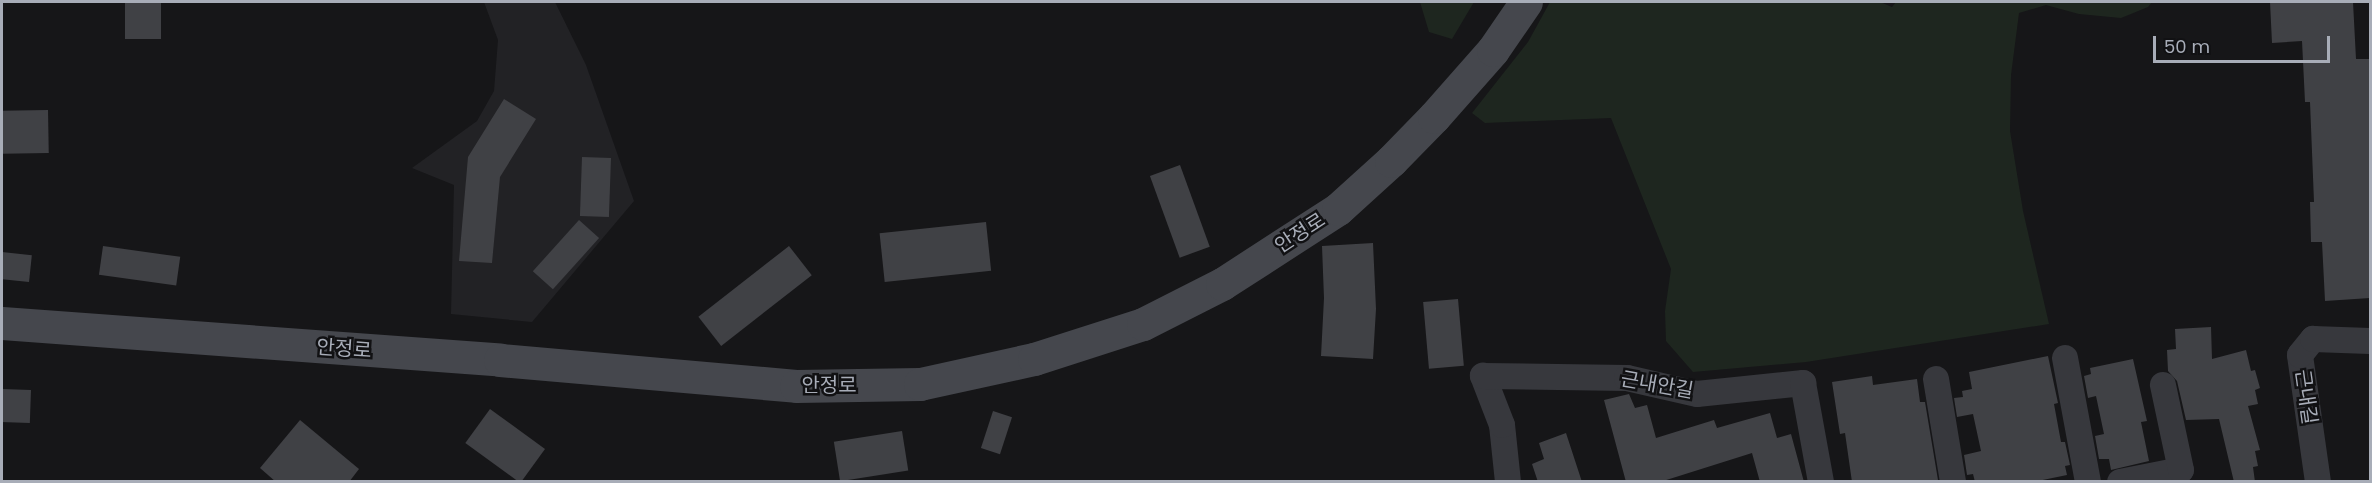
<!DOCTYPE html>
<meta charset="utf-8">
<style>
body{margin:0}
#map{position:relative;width:2372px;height:483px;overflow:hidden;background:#161618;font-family:Poppins,"Noto Sans KR",sans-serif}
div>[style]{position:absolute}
.built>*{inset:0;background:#222225}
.green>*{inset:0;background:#1e261f}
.building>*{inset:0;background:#404145;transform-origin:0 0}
.street>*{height:26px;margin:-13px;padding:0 13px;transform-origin:13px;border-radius:13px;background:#37383d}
.secondary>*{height:33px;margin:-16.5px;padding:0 16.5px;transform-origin:16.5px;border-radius:16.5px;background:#45474d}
span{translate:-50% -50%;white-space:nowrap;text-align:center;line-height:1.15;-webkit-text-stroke:5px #111113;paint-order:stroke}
.street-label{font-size:20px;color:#a8adb8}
.frame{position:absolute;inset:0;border:3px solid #a8adb8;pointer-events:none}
.scale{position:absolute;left:2153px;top:36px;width:177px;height:27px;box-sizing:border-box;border:3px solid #a8adb8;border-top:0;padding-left:8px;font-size:18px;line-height:21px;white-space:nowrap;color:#a8adb8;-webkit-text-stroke:4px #111113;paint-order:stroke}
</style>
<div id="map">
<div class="built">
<i style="clip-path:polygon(484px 2px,555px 2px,586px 65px,634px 201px,532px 322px,451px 314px,454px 185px,412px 168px,477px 121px,494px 91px,498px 40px)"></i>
</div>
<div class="green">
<i style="clip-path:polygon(1420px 2px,1474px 2px,1452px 39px,1429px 32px)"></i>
<i style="clip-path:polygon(1550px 2px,1880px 2px,1892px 7px,1896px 2px,2152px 2px,2148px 7px,2121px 18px,2079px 14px,2046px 5px,2019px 13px,2011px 75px,2010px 131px,2023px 211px,2049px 324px,1806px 362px,1693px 372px,1666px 341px,1665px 311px,1671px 269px,1611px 118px,1485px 123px,1472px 113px,1528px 42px)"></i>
</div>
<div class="building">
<i style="left:125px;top:2px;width:36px;height:37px"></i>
<i style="clip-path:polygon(2270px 2px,2353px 2px,2356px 59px,2370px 59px,2370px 298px,2325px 301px,2322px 242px,2311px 242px,2310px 202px,2314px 202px,2310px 102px,2305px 102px,2302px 41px,2272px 43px)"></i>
<i style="clip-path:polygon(504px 99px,536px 119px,500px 177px,492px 263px,459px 261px,468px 157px)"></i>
<i style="left:48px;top:110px;width:43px;height:46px;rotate:89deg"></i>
<i style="left:582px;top:157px;width:29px;height:59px;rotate:2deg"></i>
<i style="left:1180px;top:165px;width:87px;height:32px;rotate:70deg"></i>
<i style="left:579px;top:220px;width:27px;height:69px;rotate:42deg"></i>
<i style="left:986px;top:222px;width:49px;height:107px;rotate:84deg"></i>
<i style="clip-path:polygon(1373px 243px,1376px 309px,1373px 359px,1321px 356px,1324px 298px,1322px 246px)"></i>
<i style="left:103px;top:246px;width:78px;height:29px;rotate:8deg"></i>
<i style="left:789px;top:246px;width:37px;height:115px;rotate:52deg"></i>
<i style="left:2px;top:252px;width:30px;height:27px;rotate:6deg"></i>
<i style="left:1458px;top:299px;width:67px;height:35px;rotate:85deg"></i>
<i style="clip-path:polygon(2211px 327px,2212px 359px,2246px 350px,2251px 371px,2255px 370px,2260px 388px,2255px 390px,2258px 404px,2248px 406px,2260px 450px,2255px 451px,2258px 466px,2253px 467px,2255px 482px,2234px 482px,2219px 419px,2186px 420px,2177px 381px,2168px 371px,2167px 350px,2176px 349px,2175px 329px)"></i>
<i style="clip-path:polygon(2048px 356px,2058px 403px,2054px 404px,2061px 442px,2065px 442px,2070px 465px,2065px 466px,2067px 475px,2033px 482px,1975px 482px,1973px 474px,1967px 475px,1964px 455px,1981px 451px,1973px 414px,1957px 417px,1954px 398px,1963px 397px,1962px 391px,1972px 389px,1969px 372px)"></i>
<i style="clip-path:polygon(2133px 359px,2147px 421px,2141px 422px,2149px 461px,2111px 470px,2109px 459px,2099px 459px,2095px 436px,2104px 434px,2096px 396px,2088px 398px,2084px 376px,2091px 374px,2090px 368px)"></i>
<i style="clip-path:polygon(1872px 376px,1873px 385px,1917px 379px,1920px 402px,1925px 402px,1938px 480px,1852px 482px,1845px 433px,1840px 434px,1832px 382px)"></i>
<i style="left:2px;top:389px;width:29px;height:33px;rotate:2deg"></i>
<i style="clip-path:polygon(1629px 394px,1635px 408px,1647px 405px,1656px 438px,1714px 420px,1717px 428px,1770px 413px,1777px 438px,1791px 434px,1804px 482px,1760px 482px,1752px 453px,1660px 482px,1626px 482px,1604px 400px)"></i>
<i style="left:490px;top:409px;width:68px;height:42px;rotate:36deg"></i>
<i style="left:993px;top:411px;width:20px;height:39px;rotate:18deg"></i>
<i style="clip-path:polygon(300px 420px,359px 469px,349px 482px,276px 482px,260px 468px)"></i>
<i style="left:902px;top:431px;width:40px;height:69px;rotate:81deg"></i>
<i style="clip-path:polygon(1566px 433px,1582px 482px,1538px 482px,1532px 464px,1544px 459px,1539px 443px)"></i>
</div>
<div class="street">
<i style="left:2065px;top:358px;width:126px;rotate:79.5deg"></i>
<i style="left:1936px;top:379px;width:104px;rotate:80.6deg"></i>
<i style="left:1508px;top:482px;width:57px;rotate:-96deg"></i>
<i style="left:1502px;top:425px;width:53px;rotate:-111.2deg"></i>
<i style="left:1483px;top:376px;width:144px;rotate:0.8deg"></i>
<i style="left:1627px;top:378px;width:72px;rotate:12.9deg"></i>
<i style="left:1697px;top:394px;width:107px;rotate:-5.9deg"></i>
<i style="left:1803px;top:383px;width:101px;rotate:79.7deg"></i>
<i style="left:2120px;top:482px;width:62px;rotate:-11.1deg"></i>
<i style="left:2181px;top:470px;width:87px;rotate:-102deg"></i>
<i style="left:2318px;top:482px;width:128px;rotate:-98.1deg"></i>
<i style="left:2300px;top:355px;width:21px;rotate:-51deg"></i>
<i style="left:2313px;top:339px;width:57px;rotate:2deg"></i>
</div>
<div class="secondary">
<i style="left:2px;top:323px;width:499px;rotate:4.2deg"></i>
<i style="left:500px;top:360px;width:297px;rotate:5deg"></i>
<i style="left:796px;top:386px;width:124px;rotate:-0.9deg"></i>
<i style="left:920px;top:384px;width:117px;rotate:-12.4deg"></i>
<i style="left:1034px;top:359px;width:114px;rotate:-17.8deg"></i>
<i style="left:1143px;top:324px;width:89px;rotate:-26.9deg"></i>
<i style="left:1222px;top:284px;width:138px;rotate:-32.9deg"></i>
<i style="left:1338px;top:209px;width:72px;rotate:-42.2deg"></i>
<i style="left:1391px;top:161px;width:62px;rotate:-45.7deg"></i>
<i style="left:1434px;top:117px;width:89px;rotate:-48.6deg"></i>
<i style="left:1493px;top:50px;width:58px;rotate:-55.5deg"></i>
</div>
<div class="street-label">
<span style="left:1300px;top:233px;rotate:-33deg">안정로</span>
<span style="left:344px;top:349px;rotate:4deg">안정로</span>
<span style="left:829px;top:385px">안정로</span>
<span style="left:1657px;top:385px;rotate:10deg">근내안길</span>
<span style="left:2306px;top:397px;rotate:82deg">근내길</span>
</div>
<div class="frame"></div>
<div class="scale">50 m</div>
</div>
